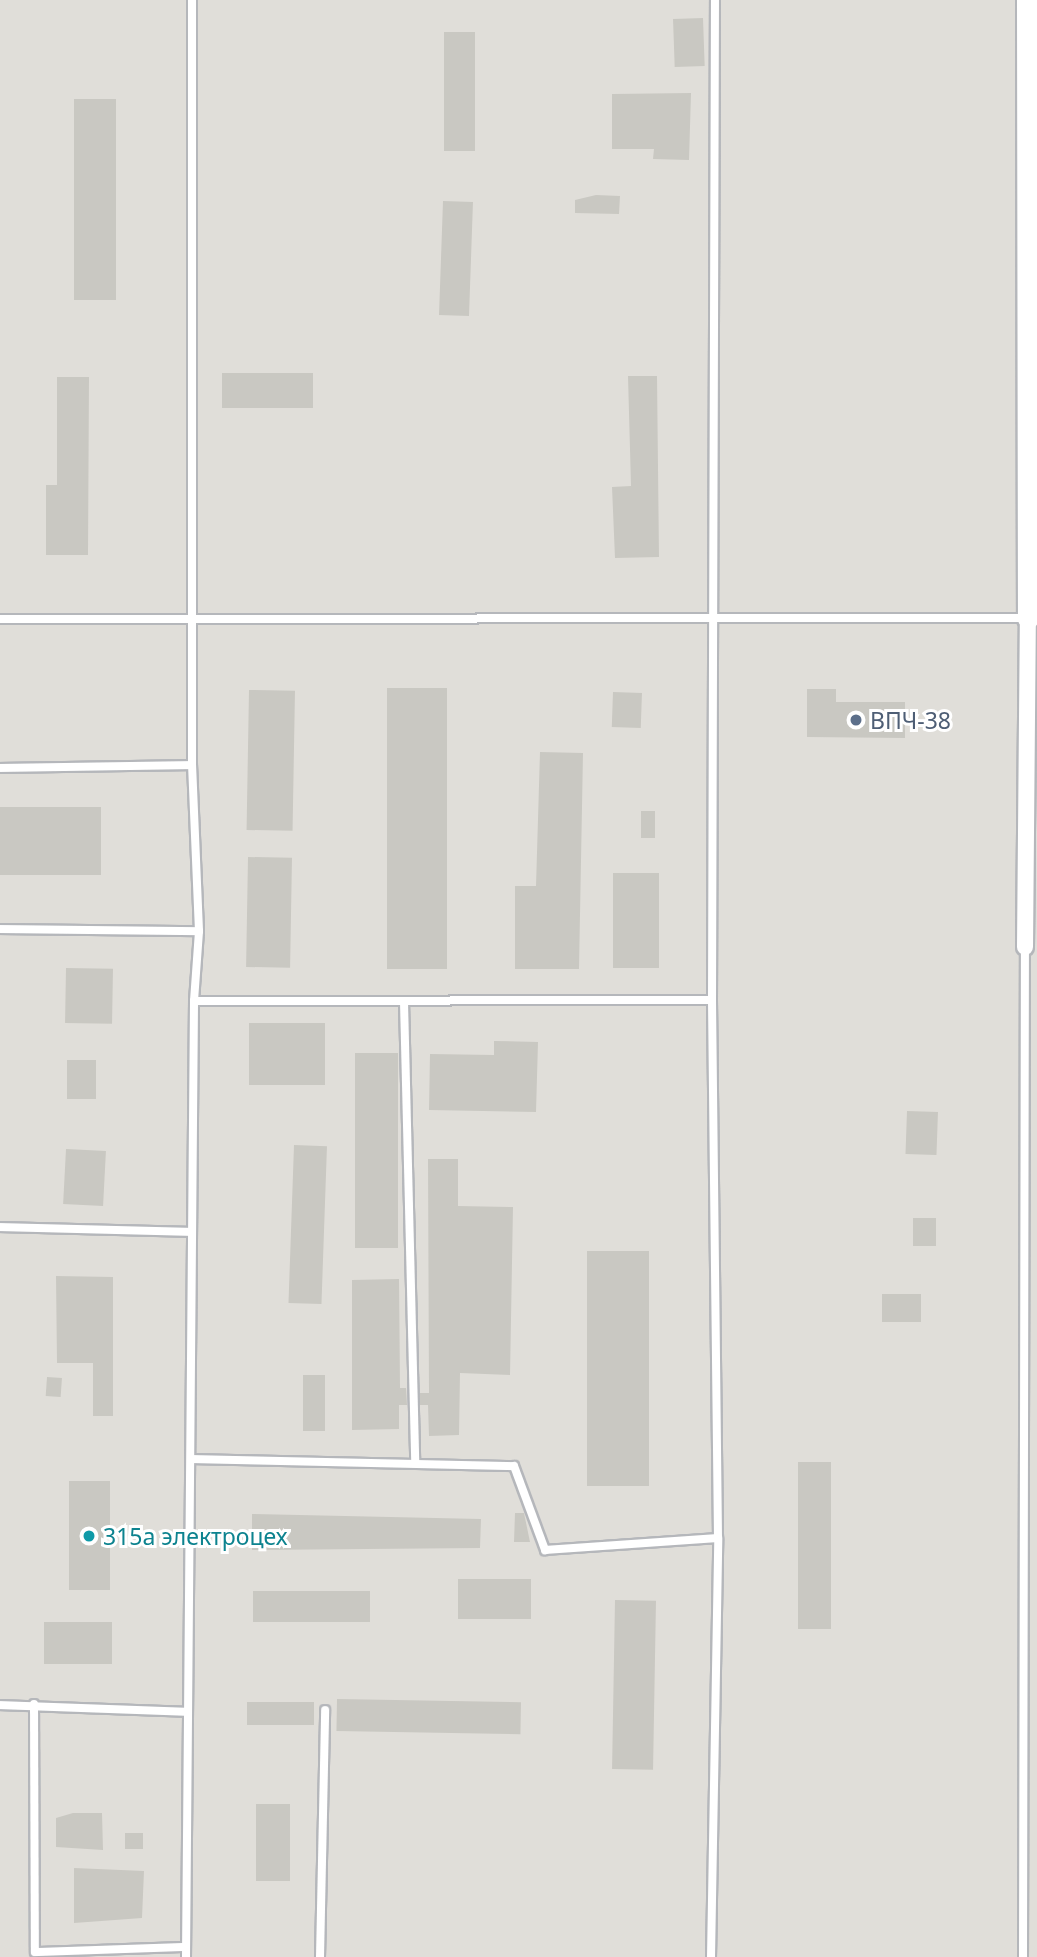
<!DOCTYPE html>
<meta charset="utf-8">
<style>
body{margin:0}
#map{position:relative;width:1037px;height:1957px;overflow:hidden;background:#eeede5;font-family:"Noto Sans",sans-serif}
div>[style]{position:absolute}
.industrial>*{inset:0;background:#e0ded9;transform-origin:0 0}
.building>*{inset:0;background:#c9c8c2;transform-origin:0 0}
.roads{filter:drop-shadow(2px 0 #b5b7bb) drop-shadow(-2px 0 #b5b7bb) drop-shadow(0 2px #b5b7bb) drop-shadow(0 -2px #b5b7bb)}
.lane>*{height:8px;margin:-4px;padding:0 4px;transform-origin:4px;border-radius:4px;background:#fff}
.street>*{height:16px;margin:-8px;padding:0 8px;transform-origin:8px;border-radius:8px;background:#fff}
.secondary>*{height:21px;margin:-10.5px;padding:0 10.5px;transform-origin:10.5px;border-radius:10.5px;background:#fff}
.dots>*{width:19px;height:19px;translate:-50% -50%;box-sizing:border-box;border:4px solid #fff;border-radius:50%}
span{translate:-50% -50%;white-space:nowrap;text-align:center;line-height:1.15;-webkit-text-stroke:6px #fff;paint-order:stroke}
.service-label{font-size:23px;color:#4e5e75}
.left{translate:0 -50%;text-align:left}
.culture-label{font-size:23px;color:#0d838f}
</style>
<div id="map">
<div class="industrial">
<i style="left:0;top:0;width:1037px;height:1957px"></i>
</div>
<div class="building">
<i style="left:703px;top:18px;width:48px;height:30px;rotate:88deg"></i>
<i style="left:444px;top:32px;width:31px;height:119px"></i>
<i style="clip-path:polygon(691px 93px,689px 160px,653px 159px,654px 149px,612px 149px,612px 94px)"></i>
<i style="left:116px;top:99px;width:201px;height:42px;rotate:90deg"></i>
<i style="clip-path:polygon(596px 195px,620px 196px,619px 214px,575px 213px,575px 200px)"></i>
<i style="left:443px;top:201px;width:30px;height:114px;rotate:2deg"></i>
<i style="left:222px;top:373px;width:91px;height:35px"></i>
<i style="clip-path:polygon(628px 376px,657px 376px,659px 557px,615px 558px,612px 487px,631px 486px)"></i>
<i style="clip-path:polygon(57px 377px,89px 377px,88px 555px,46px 555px,46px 485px,57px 485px)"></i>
<i style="left:387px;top:688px;width:60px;height:281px"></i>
<i style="clip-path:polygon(807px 689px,836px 689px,836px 702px,905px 702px,905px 738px,807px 737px)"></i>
<i style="left:249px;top:690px;width:46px;height:140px;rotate:1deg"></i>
<i style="left:613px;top:692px;width:29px;height:35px;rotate:2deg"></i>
<i style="clip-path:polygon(540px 752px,583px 753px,579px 969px,515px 969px,515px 886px,536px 886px)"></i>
<i style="left:0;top:807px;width:101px;height:68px"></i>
<i style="left:641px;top:811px;width:14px;height:27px"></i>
<i style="left:248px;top:857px;width:44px;height:110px;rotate:1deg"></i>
<i style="left:613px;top:873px;width:46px;height:95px"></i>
<i style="left:66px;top:968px;width:47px;height:55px;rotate:1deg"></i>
<i style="left:325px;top:1023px;width:62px;height:76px;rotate:90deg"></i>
<i style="clip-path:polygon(494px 1041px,538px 1042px,536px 1112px,429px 1110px,430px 1054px,494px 1055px)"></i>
<i style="left:355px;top:1053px;width:43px;height:195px"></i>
<i style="left:67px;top:1060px;width:29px;height:39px"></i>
<i style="left:907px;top:1111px;width:31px;height:43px;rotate:2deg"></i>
<i style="left:294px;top:1145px;width:33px;height:158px;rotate:2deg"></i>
<i style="left:66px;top:1149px;width:40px;height:55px;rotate:3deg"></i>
<i style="clip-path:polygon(428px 1159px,458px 1159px,458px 1206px,513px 1207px,510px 1375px,460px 1373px,459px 1435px,429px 1436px,428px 1405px,420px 1405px,420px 1393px,429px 1393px)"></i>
<i style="left:913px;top:1218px;width:23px;height:28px"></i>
<i style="left:587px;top:1251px;width:62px;height:235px"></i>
<i style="clip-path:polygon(56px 1276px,113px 1277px,113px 1416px,93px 1416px,93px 1363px,57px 1363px)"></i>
<i style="clip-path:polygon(399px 1279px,400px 1388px,406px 1388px,407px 1405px,399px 1405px,399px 1429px,352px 1430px,352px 1280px)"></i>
<i style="left:882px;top:1294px;width:39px;height:28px"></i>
<i style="left:303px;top:1375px;width:22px;height:56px"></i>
<i style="left:47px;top:1377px;width:15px;height:19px;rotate:4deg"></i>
<i style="left:798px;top:1462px;width:33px;height:167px"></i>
<i style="left:69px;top:1481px;width:41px;height:109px"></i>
<i style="clip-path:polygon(515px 1513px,524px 1513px,530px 1542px,514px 1542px)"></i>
<i style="clip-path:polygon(252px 1514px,481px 1519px,480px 1548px,252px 1550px)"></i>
<i style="left:458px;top:1579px;width:73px;height:40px"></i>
<i style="left:253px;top:1591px;width:117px;height:31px"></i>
<i style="left:615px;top:1600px;width:41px;height:169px;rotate:1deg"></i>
<i style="left:44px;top:1622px;width:68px;height:42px"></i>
<i style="left:337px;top:1699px;width:184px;height:32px;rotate:1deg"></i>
<i style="left:247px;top:1702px;width:67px;height:23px"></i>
<i style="left:256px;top:1804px;width:34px;height:77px"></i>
<i style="clip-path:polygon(73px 1813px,102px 1813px,103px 1850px,56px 1847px,56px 1818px)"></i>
<i style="left:125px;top:1833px;width:18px;height:16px"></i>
<i style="clip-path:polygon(74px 1868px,144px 1871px,142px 1918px,74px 1923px)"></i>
</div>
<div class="roads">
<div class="lane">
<i style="left:0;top:619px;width:1025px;rotate:-0.06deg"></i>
<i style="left:0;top:768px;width:192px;rotate:-0.9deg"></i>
<i style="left:0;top:929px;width:199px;rotate:0.6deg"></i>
<i style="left:194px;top:1001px;width:518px;rotate:-0.11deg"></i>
<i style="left:404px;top:1002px;width:461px;rotate:88.6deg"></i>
<i style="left:0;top:1227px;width:191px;rotate:1.5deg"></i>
<i style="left:194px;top:1459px;width:320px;rotate:1.3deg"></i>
<i style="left:514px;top:1466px;width:90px;rotate:69.7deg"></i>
<i style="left:545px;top:1550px;width:173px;rotate:-4deg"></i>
<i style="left:34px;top:1704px;width:248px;rotate:89.8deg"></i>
<i style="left:35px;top:1952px;width:151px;rotate:-1.9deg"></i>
<i style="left:0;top:1705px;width:188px;rotate:2.1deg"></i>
<i style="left:186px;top:1957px;width:956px;rotate:-89.52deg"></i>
<i style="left:194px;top:1001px;width:70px;rotate:-85.9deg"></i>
<i style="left:199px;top:931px;width:166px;rotate:-92.4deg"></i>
<i style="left:192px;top:765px;width:765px;rotate:-90deg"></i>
<i style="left:320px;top:1957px;width:247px;rotate:-88.8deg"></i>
<i style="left:711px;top:1957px;width:419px;rotate:-89deg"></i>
<i style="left:718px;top:1538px;width:538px;rotate:-90.64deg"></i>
<i style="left:712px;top:1000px;width:1000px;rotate:-89.83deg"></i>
<i style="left:1023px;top:1957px;width:1010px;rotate:-89.89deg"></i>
</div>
<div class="street">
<i style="left:1025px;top:947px;width:329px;rotate:-89.5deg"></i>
</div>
<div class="secondary">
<i style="left:1027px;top:0;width:618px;rotate:89.91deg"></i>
</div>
</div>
<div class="dots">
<i style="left:856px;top:720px;background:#5c6f8a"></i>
<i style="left:89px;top:1536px;background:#0f9aa8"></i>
</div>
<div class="service-label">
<span class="left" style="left:870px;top:720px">ВПЧ-38</span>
</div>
<div class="culture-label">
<span class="left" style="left:103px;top:1536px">315a электроцех</span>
</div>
</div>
